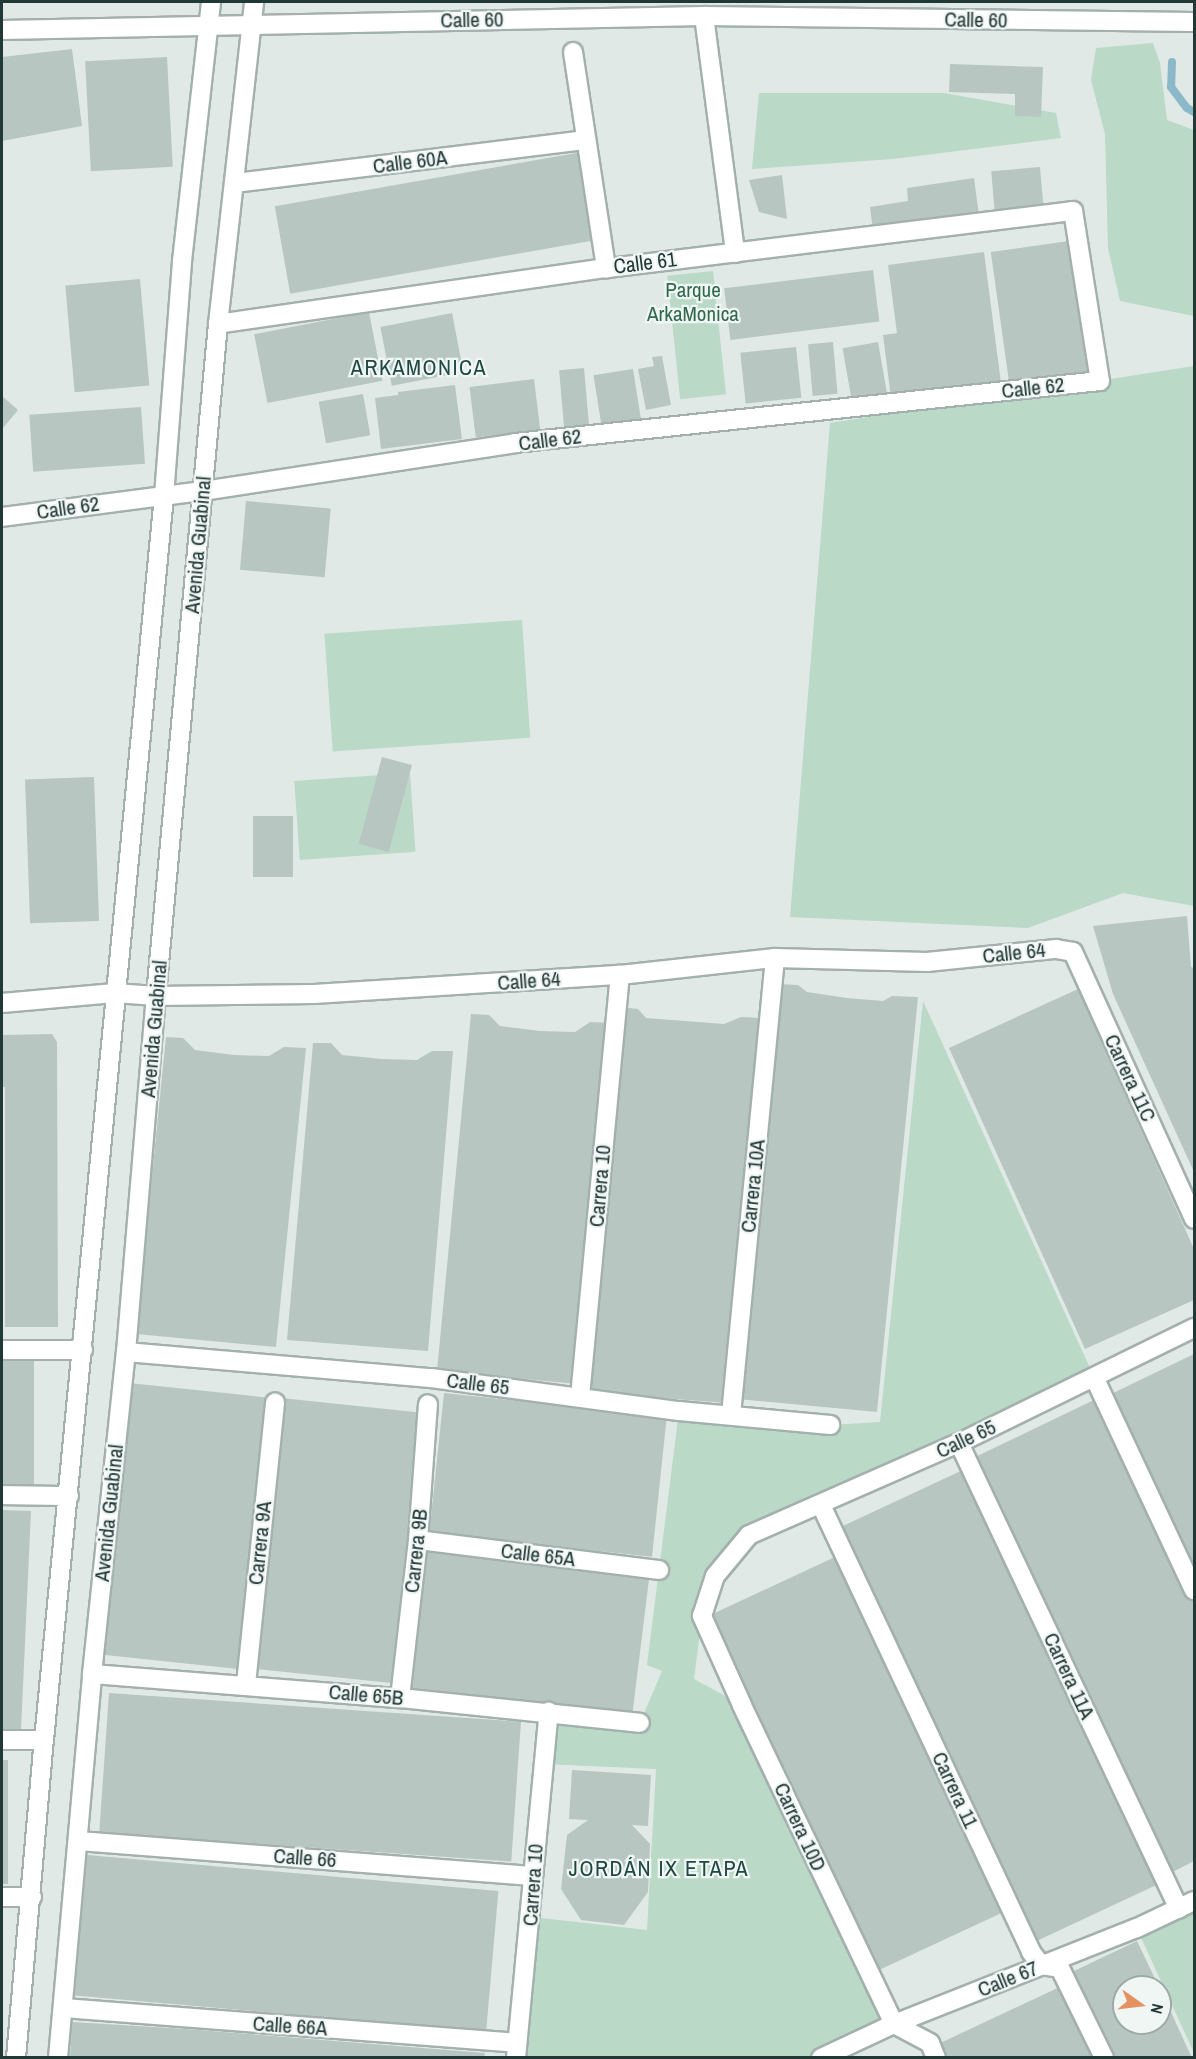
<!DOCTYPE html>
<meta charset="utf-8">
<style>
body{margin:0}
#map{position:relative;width:1196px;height:2059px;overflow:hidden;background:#e0e9e6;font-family:"Archivo Narrow",sans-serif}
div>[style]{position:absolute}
.green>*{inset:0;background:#bad9c6;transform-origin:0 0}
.stream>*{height:8px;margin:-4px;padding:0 4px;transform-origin:4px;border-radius:4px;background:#8cb9ca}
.building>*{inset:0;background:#b8c6c2;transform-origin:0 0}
.roads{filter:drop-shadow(2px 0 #a3b0ad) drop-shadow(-2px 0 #a3b0ad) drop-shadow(0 2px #a3b0ad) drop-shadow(0 -2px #a3b0ad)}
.minor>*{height:18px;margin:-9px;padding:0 9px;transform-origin:9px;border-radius:9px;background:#fff}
.secondary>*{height:18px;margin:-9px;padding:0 9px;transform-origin:9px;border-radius:9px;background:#fff}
span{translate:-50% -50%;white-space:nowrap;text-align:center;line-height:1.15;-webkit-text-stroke:4.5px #f0f6f4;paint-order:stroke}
.street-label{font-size:21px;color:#223835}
.park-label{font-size:21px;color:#306a4e}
.neighbourhood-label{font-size:22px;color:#204843;letter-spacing:1.5px}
.frame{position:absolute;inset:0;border:3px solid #223835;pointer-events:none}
.north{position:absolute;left:1112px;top:1975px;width:60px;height:60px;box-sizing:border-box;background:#f0f6f4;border:2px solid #9eaaa8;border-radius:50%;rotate:104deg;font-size:16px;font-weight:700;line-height:24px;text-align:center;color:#223835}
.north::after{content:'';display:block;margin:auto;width:21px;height:27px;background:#e49262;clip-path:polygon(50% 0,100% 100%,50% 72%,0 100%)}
</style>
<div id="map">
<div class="green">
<i style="clip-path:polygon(1153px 43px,1160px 63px,1167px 120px,1194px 130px,1194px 316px,1120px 301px,1108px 248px,1105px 134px,1091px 80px,1096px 48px)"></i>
<i style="clip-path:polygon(759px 93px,944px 93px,1056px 113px,1061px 138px,893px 159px,752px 169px)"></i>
<i style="left:713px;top:271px;width:124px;height:46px;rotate:84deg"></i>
<i style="clip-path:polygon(1194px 366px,1194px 906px,1123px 893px,1028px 928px,790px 917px,830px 423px)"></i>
<i style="left:522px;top:620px;width:118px;height:198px;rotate:86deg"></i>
<i style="left:410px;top:773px;width:79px;height:116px;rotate:86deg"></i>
<i style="clip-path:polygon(923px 1001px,1095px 1379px,749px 1535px,702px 1616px,694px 1679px,742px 1705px,894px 2024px,821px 2057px,516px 2058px,532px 1917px,647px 1930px,656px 1769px,544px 1764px,549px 1712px,640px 1723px,662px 1671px,647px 1665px,679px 1411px,830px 1425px,880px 1422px)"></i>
<i style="clip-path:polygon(1194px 1902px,1194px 2053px,1137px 1929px)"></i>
</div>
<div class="stream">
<i style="left:1172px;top:62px;width:25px;rotate:92deg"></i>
<i style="left:1171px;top:87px;width:26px;rotate:53deg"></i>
<i style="left:1187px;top:108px;width:8px;rotate:30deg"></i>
</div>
<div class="building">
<i style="clip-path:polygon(72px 49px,82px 126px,2px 141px,2px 57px)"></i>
<i style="left:167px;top:57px;width:110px;height:82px;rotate:87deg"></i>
<i style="clip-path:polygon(950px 64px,1043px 67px,1041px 117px,1015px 116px,1015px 94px,949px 92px)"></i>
<i style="left:582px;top:152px;width:89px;height:312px;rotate:80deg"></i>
<i style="left:1040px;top:167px;width:43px;height:49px;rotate:85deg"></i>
<i style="clip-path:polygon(782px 175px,787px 219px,759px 212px,749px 180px)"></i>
<i style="clip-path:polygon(974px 178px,979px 215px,873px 231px,870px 207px,908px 201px,907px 188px)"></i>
<i style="left:1069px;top:241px;width:136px;height:79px;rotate:82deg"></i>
<i style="clip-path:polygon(984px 252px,1001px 383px,891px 398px,883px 335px,897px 333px,888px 265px)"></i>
<i style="left:873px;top:270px;width:52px;height:150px;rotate:83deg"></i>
<i style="left:140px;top:279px;width:107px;height:75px;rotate:85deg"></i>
<i style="left:369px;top:312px;width:70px;height:117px;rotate:79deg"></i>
<i style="left:452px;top:313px;width:60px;height:73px;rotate:79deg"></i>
<i style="left:833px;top:342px;width:52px;height:25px;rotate:85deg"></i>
<i style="left:878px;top:342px;width:52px;height:36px;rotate:80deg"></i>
<i style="left:796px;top:347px;width:51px;height:56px;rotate:84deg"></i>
<i style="clip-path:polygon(662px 356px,671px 405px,646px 410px,638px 369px,654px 366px,652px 357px)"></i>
<i style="left:584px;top:368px;width:59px;height:25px;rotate:85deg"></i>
<i style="left:633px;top:369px;width:53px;height:40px;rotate:81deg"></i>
<i style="left:534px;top:379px;width:51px;height:65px;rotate:83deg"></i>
<i style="clip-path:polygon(455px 385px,462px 439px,381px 449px,375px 398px,398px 395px,398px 392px)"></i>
<i style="left:363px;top:394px;width:42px;height:45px;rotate:80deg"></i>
<i style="clip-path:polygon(2px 396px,18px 410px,2px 429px)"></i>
<i style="left:141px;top:407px;width:57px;height:112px;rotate:86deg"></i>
<i style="left:246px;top:501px;width:85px;height:69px;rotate:5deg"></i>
<i style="left:382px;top:757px;width:31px;height:90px;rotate:15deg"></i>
<i style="left:94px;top:777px;width:144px;height:69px;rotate:88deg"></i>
<i style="left:253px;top:816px;width:40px;height:61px"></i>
<i style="clip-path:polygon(1187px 916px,1191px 967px,1194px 968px,1194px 1172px,1113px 994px,1093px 926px)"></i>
<i style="clip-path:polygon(778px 984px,798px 985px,807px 992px,847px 998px,883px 1001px,892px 996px,918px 997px,877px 1412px,737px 1399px)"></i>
<i style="clip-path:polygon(1078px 989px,1194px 1249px,1194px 1300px,1085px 1349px,949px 1048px)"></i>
<i style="clip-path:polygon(621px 1007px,638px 1009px,646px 1018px,724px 1024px,741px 1017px,760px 1018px,726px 1403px,586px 1392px)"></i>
<i style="clip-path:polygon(471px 1014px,489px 1015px,500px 1026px,540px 1031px,575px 1032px,590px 1022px,611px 1023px,577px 1384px,437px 1371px)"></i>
<i style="clip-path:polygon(52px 1034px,57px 1042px,58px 1327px,5px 1327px,5px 1087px,2px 1087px,2px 1035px)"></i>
<i style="clip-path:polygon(166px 1037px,183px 1038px,195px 1050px,234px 1055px,269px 1056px,284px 1047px,306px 1048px,276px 1347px,136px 1334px)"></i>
<i style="clip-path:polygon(313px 1043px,331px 1043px,342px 1055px,382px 1059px,417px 1060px,432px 1051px,453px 1051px,428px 1351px,287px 1340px)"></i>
<i style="clip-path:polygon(1194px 1354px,1194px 1576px,1109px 1395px)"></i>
<i style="left:2px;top:1361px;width:32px;height:124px"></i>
<i style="left:129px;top:1383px;width:141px;height:273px;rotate:6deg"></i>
<i style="left:444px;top:1393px;width:224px;height:141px;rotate:6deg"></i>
<i style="left:281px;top:1398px;width:142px;height:272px;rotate:6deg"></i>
<i style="clip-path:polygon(1098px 1398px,1194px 1601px,1194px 1861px,1169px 1874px,971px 1459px)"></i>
<i style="left:965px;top:1469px;width:458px;height:141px;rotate:65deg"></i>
<i style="clip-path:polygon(2px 1510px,31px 1511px,21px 1730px,2px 1729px)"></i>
<i style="left:425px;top:1549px;width:226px;height:142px;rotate:7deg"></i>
<i style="left:837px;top:1556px;width:393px;height:141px;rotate:65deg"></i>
<i style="left:109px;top:1693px;width:413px;height:140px;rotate:4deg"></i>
<i style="left:2px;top:1760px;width:6px;height:124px"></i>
<i style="clip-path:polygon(572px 1770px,651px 1775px,648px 1826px,632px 1825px,650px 1844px,648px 1892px,624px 1925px,581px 1920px,561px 1889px,567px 1835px,588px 1820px,569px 1819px)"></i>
<i style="left:87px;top:1855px;width:413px;height:141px;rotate:5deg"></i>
<i style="clip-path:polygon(1137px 1941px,1159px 1987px,1124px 1987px,1124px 2023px,1160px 2023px,1160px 1988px,1192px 2058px,1114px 2058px,1080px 1985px,1074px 1971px)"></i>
<i style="clip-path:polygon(1064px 1985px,1099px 2058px,942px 2058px,936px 2045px)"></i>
<i style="clip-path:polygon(72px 2022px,186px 2029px,485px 2053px,484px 2058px,70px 2058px)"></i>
</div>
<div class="roads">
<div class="minor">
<i style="left:704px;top:16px;width:239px;rotate:82.5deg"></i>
<i style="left:573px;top:52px;width:219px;rotate:81.3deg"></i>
<i style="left:235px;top:183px;width:353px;rotate:-7deg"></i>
<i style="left:2px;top:517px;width:203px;rotate:-7.4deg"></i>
<i style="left:203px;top:491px;width:316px;rotate:-8.7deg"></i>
<i style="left:515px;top:443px;width:588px;rotate:-6.05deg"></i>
<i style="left:1100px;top:381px;width:172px;rotate:-99deg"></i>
<i style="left:1073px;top:211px;width:470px;rotate:173deg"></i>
<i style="left:606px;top:268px;width:392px;rotate:171.8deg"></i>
<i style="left:2px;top:1003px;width:113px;rotate:-5.1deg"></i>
<i style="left:115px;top:993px;width:41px;rotate:4.2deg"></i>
<i style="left:156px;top:996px;width:158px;rotate:-0.7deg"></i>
<i style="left:314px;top:994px;width:307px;rotate:-3.6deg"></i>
<i style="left:620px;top:975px;width:156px;rotate:-6.3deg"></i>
<i style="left:775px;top:958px;width:152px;rotate:1.5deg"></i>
<i style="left:927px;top:962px;width:130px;rotate:-5.8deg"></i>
<i style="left:1056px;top:949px;width:17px;rotate:10deg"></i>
<i style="left:1073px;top:952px;width:293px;rotate:65.6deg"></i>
<i style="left:2px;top:1350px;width:81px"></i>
<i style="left:126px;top:1352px;width:306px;rotate:4.9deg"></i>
<i style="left:431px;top:1378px;width:250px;rotate:7.6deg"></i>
<i style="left:679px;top:1411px;width:152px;rotate:5.3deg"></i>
<i style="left:1095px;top:1379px;width:233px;rotate:64.9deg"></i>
<i style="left:580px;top:1397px;width:424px;rotate:-84.6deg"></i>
<i style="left:731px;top:1415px;width:459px;rotate:-84.5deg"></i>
<i style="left:959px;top:1443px;width:515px;rotate:64.73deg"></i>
<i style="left:2px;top:1495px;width:67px;rotate:0.9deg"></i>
<i style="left:821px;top:1505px;width:494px;rotate:64.8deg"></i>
<i style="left:1031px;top:1952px;width:16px;rotate:52deg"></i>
<i style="left:1041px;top:1965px;width:19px;rotate:9deg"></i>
<i style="left:1060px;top:1968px;width:100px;rotate:63.9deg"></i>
<i style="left:418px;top:1540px;width:243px;rotate:7.1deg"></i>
<i style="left:92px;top:1674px;width:309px;rotate:4.5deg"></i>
<i style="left:400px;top:1698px;width:241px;rotate:5.9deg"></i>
<i style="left:246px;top:1684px;width:283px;rotate:-84.1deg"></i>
<i style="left:400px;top:1698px;width:159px;rotate:-83.5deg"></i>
<i style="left:418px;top:1540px;width:136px;rotate:-85.8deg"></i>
<i style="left:2px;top:1740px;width:42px"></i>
<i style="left:78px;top:1841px;width:456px;rotate:4.4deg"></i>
<i style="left:2px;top:1897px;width:30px"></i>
<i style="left:63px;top:2008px;width:455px;rotate:4.4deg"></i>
<i style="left:516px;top:2058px;width:348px;rotate:-84.6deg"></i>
<i style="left:821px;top:2058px;width:81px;rotate:-25deg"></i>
<i style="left:894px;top:2024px;width:261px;rotate:-21.6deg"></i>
<i style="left:1137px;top:1928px;width:63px;rotate:-25.3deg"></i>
<i style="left:936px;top:2058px;width:16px;rotate:-112deg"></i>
<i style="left:930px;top:2043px;width:41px;rotate:-152.2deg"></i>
<i style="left:894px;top:2024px;width:353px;rotate:-115.5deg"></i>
<i style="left:742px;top:1705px;width:98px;rotate:-114.2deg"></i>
<i style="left:702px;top:1616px;width:42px;rotate:-72deg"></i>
<i style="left:715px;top:1576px;width:53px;rotate:-50.3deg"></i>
<i style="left:749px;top:1535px;width:229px;rotate:-23.7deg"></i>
<i style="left:959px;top:1443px;width:262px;rotate:-26.1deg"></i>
</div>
<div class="secondary">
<i style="left:2px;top:30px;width:702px;rotate:-1.14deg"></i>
<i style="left:704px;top:16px;width:490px;rotate:0.7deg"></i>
<i style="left:16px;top:2058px;width:319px;rotate:-85deg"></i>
<i style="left:44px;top:1740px;width:1250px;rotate:-84.49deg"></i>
<i style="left:164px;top:496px;width:236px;rotate:-85.6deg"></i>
<i style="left:182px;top:261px;width:261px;rotate:-83.6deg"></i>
<i style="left:58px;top:2058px;width:386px;rotate:-84.9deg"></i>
<i style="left:92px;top:1674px;width:324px;rotate:-84deg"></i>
<i style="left:126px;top:1352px;width:357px;rotate:-85.2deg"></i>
<i style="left:156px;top:996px;width:675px;rotate:-84.73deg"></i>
<i style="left:218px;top:324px;width:324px;rotate:-83.6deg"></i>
</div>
</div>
<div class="street-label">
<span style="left:472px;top:20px;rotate:-1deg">Calle 60</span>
<span style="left:976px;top:20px;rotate:1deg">Calle 60</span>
<span style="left:410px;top:162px;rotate:-7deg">Calle 60A</span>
<span style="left:645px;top:263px;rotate:-7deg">Calle 61</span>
<span style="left:1033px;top:388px;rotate:-6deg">Calle 62</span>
<span style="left:550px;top:440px;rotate:-7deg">Calle 62</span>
<span style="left:68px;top:508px;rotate:-8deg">Calle 62</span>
<span style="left:198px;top:545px;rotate:-85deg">Avenida Guabinal</span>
<span style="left:1014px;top:953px;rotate:-6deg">Calle 64</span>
<span style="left:529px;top:981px;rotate:-4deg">Calle 64</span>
<span style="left:154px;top:1029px;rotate:-85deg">Avenida Guabinal</span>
<span style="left:1130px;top:1078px;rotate:65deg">Carrera 11C</span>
<span style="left:600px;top:1186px;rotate:-85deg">Carrera 10</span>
<span style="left:753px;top:1186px;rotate:-84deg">Carrera 10A</span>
<span style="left:478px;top:1384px;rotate:7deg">Calle 65</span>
<span style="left:966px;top:1439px;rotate:-25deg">Calle 65</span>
<span style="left:109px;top:1513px;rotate:-84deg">Avenida Guabinal</span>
<span style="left:260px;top:1543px;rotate:-84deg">Carrera 9A</span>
<span style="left:416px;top:1551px;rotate:-84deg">Carrera 9B</span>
<span style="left:538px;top:1555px;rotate:7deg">Calle 65A</span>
<span style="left:1069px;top:1676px;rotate:65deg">Carrera 11A</span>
<span style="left:366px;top:1695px;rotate:5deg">Calle 65B</span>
<span style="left:955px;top:1790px;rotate:65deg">Carrera 11</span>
<span style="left:800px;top:1827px;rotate:65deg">Carrera 10D</span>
<span style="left:305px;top:1858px;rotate:4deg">Calle 66</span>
<span style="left:533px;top:1885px;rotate:-86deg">Carrera 10</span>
<span style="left:1008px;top:1979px;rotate:-22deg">Calle 67</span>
<span style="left:290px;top:2026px;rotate:4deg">Calle 66A</span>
</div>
<div class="park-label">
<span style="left:693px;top:302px">Parque<br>ArkaMonica</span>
</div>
<div class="neighbourhood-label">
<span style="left:419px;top:368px">ARKAMONICA</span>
<span style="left:659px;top:1869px">JORDÁN IX ETAPA</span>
</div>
<div class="frame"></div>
<div class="north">N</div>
</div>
